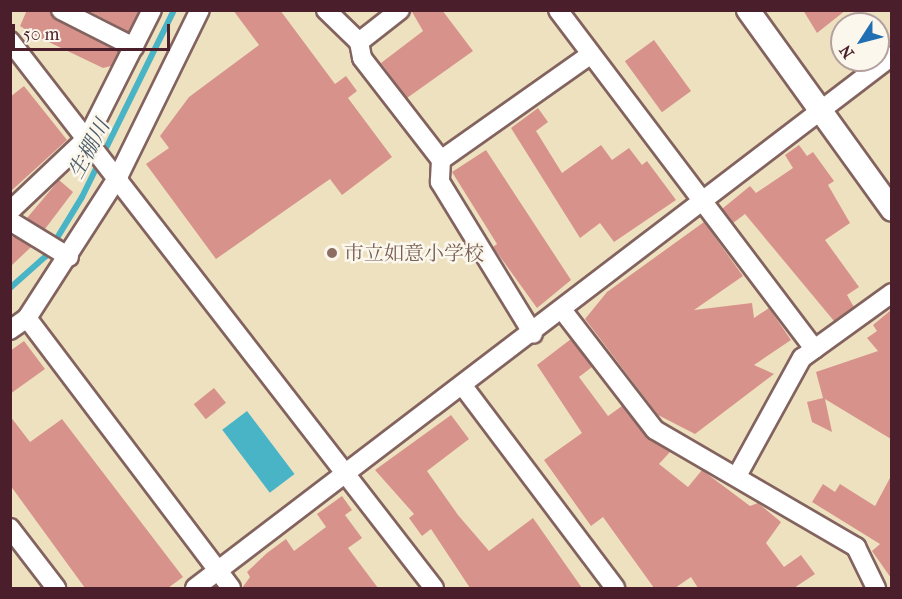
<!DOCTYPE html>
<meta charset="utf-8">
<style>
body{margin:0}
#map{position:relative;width:902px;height:599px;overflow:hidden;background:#eee1c0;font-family:"IM FELL French Canon","Noto Serif JP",serif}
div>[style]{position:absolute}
.water>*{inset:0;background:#49b4c6;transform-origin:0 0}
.stream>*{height:6px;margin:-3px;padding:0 3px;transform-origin:3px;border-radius:3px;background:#49b4c6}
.building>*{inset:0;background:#d7938b;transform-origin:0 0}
.roads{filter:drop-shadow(2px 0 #83635f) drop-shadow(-2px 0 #83635f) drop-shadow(0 2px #83635f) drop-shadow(0 -2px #83635f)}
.minor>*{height:18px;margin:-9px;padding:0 9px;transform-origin:9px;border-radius:9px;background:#fff}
.tertiary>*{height:22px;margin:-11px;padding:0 11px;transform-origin:11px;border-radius:11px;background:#fff}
.dots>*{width:16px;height:16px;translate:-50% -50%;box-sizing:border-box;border:3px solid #fbf7ec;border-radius:50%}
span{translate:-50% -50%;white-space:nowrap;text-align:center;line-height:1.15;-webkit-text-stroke:5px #fbf7ec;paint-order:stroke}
.education-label{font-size:20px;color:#785e54}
.left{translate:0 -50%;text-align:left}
.water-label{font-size:21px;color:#4a5b69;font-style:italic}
.frame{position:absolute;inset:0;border:12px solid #4a1f2b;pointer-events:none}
.north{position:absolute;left:830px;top:12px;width:60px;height:60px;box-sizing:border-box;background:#fbf7ec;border:2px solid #b4a19f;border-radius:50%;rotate:234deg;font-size:16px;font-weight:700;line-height:24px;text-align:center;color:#4a1f2b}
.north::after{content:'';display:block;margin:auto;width:21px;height:27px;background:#1f6fb2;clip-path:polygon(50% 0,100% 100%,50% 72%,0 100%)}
.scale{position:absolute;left:12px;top:24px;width:158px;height:27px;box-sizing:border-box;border:3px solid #4a1f2b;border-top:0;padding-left:8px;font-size:18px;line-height:21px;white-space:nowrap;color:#4a1f2b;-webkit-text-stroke:4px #fbf7ec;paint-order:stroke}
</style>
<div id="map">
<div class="water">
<i style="left:247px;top:411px;width:79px;height:31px;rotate:53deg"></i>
</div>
<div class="stream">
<i style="left:10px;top:288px;width:48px;rotate:-41.6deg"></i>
<i style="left:46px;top:256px;width:69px;rotate:-58.6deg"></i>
<i style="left:82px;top:197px;width:208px;rotate:-63.8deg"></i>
</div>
<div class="building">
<i style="clip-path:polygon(27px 10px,50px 10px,56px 20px,118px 52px,111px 66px,103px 68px,32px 34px,20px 26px)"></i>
<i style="clip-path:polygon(87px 10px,139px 10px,129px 32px)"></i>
<i style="clip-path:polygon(233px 10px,280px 10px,335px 84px,346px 76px,357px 91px,348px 98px,392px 157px,342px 195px,330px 179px,216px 259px,146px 164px,169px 148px,160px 136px,189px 97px,259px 45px)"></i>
<i style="clip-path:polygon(411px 10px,442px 10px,473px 51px,407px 98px,381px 63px,423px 31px)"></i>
<i style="clip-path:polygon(803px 10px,846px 10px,817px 33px)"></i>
<i style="left:654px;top:40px;width:63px;height:36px;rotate:54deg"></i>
<i style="clip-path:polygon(24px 86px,67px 140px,10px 192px,10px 97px)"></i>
<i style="clip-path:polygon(538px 108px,548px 122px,536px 131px,562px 173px,601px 145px,612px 160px,629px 148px,642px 165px,647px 161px,676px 200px,614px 242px,600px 223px,580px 238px,511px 128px)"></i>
<i style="clip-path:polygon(799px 145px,807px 156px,813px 152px,834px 181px,828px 185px,850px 223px,825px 240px,859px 287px,847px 295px,854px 307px,834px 321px,745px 214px,733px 223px,722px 209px,750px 186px,756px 193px,793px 168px,785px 155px)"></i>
<i style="clip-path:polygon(486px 150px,571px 280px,537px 308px,493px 247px,497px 244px,452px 172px)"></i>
<i style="clip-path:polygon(59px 180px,73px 192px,45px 229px,27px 218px)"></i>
<i style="clip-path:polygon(704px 222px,743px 276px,694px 310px,752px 303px,754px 318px,769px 308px,791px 340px,754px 365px,774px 374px,695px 434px,658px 415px,585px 319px,607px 292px)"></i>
<i style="clip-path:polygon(13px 236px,31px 247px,10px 267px,10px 240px)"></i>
<i style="clip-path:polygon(891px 310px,891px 439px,825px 399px,832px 432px,812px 422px,807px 402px,823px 398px,816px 372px,878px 351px,867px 338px,877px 331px,873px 325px)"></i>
<i style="clip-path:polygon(571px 339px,592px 367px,579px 377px,608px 416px,622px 406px,646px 437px,670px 452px,659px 464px,688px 487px,702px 470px,750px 506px,758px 503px,781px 522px,766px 543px,784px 567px,801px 555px,815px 574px,794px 588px,698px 588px,691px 577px,675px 588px,654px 588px,603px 517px,591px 526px,544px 460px,582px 433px,537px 365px)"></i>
<i style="clip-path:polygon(24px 341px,45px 369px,10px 394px,10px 351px)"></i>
<i style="left:214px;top:388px;width:19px;height:26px;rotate:51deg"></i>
<i style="clip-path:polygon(451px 415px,469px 439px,427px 471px,458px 515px,489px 551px,533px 518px,582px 588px,470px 588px,431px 529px,422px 536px,409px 518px,414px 514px,375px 470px)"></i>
<i style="clip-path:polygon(10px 416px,30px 442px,62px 419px,183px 577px,168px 588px,85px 588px,10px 485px)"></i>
<i style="clip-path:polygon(891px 476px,891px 578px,872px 551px,880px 544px,812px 502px,823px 484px,835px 492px,840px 484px,875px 506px)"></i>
<i style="clip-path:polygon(342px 496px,352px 510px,345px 515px,362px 538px,348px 548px,378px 588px,242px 588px,250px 577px,247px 572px,267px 553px,286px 539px,294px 551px,326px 527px,317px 514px)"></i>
</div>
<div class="roads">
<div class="minor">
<i style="left:61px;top:10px;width:82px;rotate:26.9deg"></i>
<i style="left:326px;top:10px;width:46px;rotate:44.1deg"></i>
<i style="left:359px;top:42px;width:16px;rotate:79deg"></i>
<i style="left:362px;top:58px;width:129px;rotate:52.2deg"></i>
<i style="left:441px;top:160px;width:22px;rotate:93deg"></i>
<i style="left:440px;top:182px;width:178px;rotate:58.5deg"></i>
<i style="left:558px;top:10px;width:425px;rotate:52.9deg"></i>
<i style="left:10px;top:41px;width:692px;rotate:52.22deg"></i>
<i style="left:359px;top:42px;width:52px;rotate:-38deg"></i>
<i style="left:441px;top:160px;width:182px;rotate:-35.2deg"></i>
<i style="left:10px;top:211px;width:108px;rotate:-43.5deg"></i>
<i style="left:88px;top:137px;width:142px;rotate:-63.3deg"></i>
<i style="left:10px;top:221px;width:69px;rotate:31.4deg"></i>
<i style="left:563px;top:311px;width:150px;rotate:52.3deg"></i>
<i style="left:655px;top:430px;width:233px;rotate:30.2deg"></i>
<i style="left:856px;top:547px;width:46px;rotate:64deg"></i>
<i style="left:27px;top:318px;width:338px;rotate:52.9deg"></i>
<i style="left:10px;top:330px;width:21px;rotate:-35deg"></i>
<i style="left:27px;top:318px;width:170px;rotate:-57.2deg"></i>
<i style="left:119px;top:175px;width:184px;rotate:-63.9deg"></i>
<i style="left:463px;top:386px;width:253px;rotate:53deg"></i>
<i style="left:737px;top:476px;width:135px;rotate:-61.2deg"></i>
<i style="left:802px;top:358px;width:111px;rotate:-35.8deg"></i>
<i style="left:10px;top:528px;width:76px;rotate:52.5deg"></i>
<i style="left:195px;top:588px;width:877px;rotate:-37.35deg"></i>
</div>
<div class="tertiary">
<i style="left:748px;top:10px;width:246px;rotate:54.2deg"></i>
</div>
</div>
<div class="dots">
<i style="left:332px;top:253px;background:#8d6e63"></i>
</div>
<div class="education-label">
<span class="left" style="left:344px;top:253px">市立如意小学校</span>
</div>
<div class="water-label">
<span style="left:89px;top:149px;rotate:-62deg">生棚川</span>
</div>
<div class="frame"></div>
<div class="north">N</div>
<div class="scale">50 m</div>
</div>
